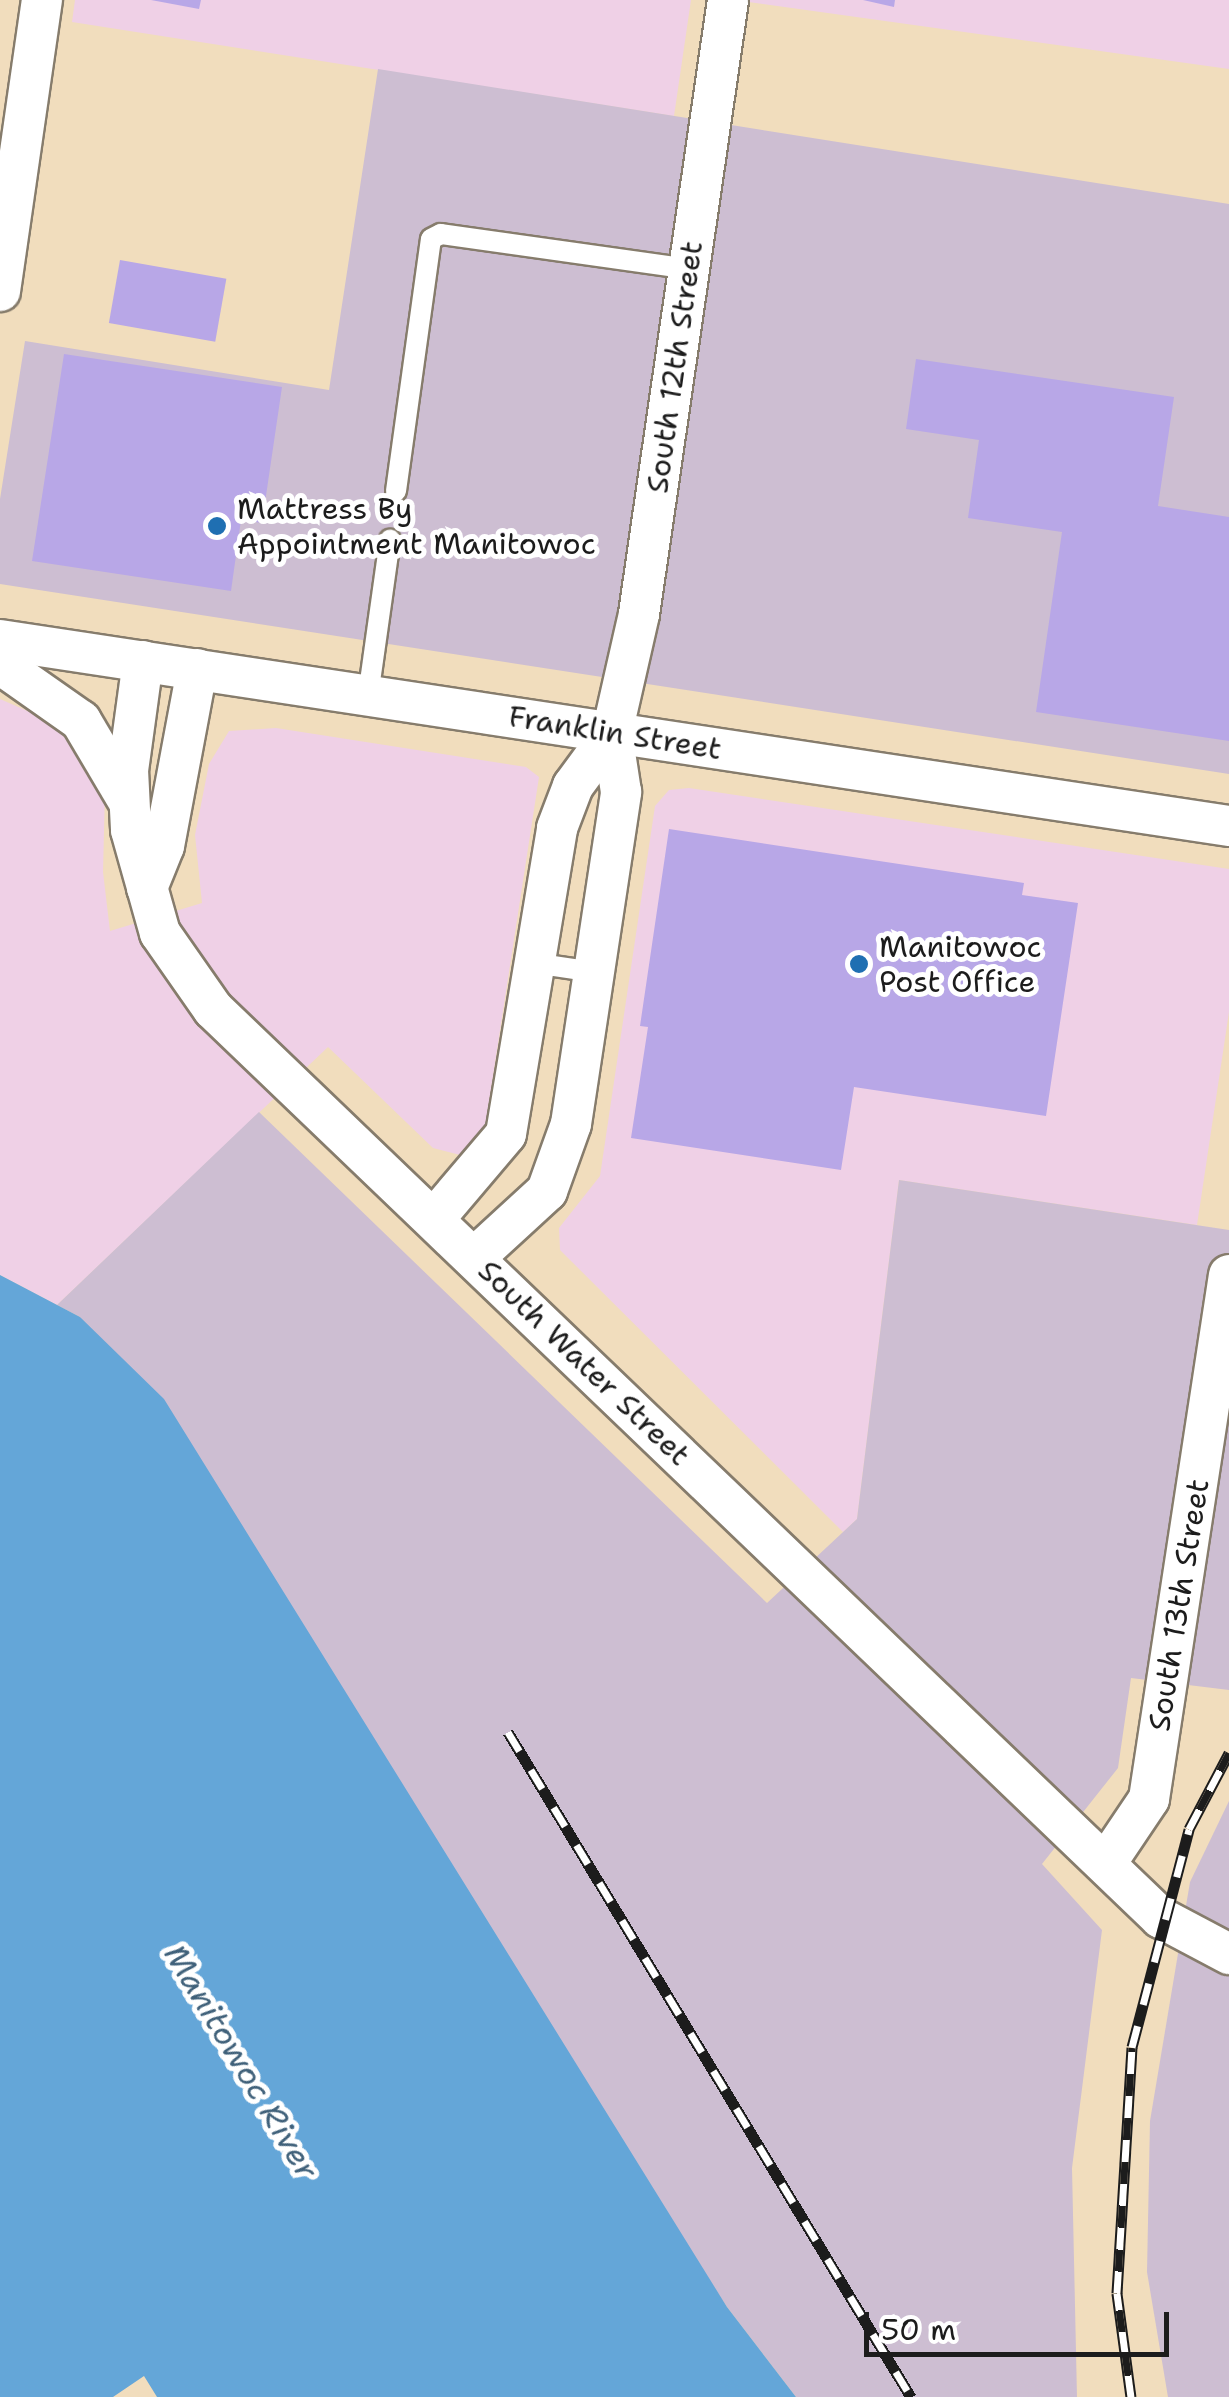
<!DOCTYPE html>
<style>
body{margin:0}
#map{position:relative;width:1229px;height:2397px;overflow:hidden;background:#f1ddbd;font-family:"Shantell Sans",sans-serif}
div>[style]{position:absolute}
.built>*{inset:0;background:#efd0e6}
.industrial>*{inset:0;background:#cdbed2}
.water>*{inset:0;background:#64a6d8}
.building>*{inset:0;background:#b8a7e7;transform-origin:0 0}
.roads{filter:drop-shadow(2px 0 #867c6c) drop-shadow(-2px 0 #867c6c) drop-shadow(0 2px #867c6c) drop-shadow(0 -2px #867c6c)}
.lane>*{height:20px;margin:-10px;padding:0 10px;transform-origin:10px;border-radius:10px;background:#fff}
.street>*{height:40px;margin:-20px;padding:0 20px;transform-origin:20px;border-radius:20px;background:#fff}
.rail>*{height:11px;margin-top:-5.5px;transform-origin:0;background:repeating-linear-gradient(90deg,#fff 0 22px,#1c1c1c 0 44px);box-sizing:border-box;border-block:2px solid #1c1c1c}
.dots>*{width:28px;height:28px;translate:-50% -50%;box-sizing:border-box;border:5px solid #fff;border-radius:50%}
span{translate:-50% -50%;white-space:nowrap;text-align:center;line-height:1.15;-webkit-text-stroke:10px #fff;paint-order:stroke}
.street-label{font-size:30px;color:#1c1c1c}
.poi-label{font-size:30px;color:#1c1c1c}
.left{translate:0 -50%;text-align:left}
.water-label{font-size:32px;color:#40617a;font-style:italic}
.scale{position:absolute;left:864px;top:2312px;width:305px;height:45px;box-sizing:border-box;border:5px solid #1c1c1c;border-top:0;padding-left:12px;font-size:30px;line-height:35px;white-space:nowrap;color:#1c1c1c;-webkit-text-stroke:8px #fff;paint-order:stroke}
</style>
<div id="map">
<div class="built">
<i style="clip-path:polygon(75px 0,691px 0,674px 116px,72px 22px)"></i>
<i style="clip-path:polygon(734px 0,1229px 0,1229px 69px,763px 4px)"></i>
<i style="clip-path:polygon(0 699px,62px 726px,105px 791px,103px 872px,110px 931px,202px 903px,195px 835px,209px 764px,229px 731px,276px 728px,526px 767px,539px 777px,483px 1141px,464px 1156px,433px 1148px,328px 1047px,57px 1305px,0 1275px)"></i>
<i style="clip-path:polygon(689px 788px,1229px 869px,1229px 1012px,1197px 1225px,899px 1180px,857px 1519px,843px 1532px,560px 1250px,559px 1228px,600px 1176px,655px 806px,669px 790px)"></i>
</div>
<div class="industrial">
<i style="clip-path:polygon(378px 69px,1229px 204px,1229px 774px,0 584px,0 499px,25px 341px,329px 390px)"></i>
<i style="clip-path:polygon(259px 1112px,767px 1603px,857px 1519px,899px 1180px,1229px 1230px,1229px 1690px,1131px 1678px,1118px 1768px,1042px 1864px,1102px 1930px,1072px 2168px,1077px 2397px,796px 2397px,727px 2307px,80px 1317px,57px 1305px)"></i>
<i style="clip-path:polygon(1229px 1801px,1229px 2397px,1168px 2397px,1147px 2272px,1150px 2121px,1190px 1882px)"></i>
</div>
<div class="water">
<i style="clip-path:polygon(0 1275px,80px 1317px,164px 1399px,727px 2307px,796px 2397px,157px 2397px,144px 2376px,113px 2397px,0 2397px)"></i>
</div>
<div class="building">
<i style="clip-path:polygon(151px 0,201px 0,199px 9px)"></i>
<i style="clip-path:polygon(863px 0,895px 0,894px 7px)"></i>
<i style="left:120px;top:260px;width:108px;height:64px;rotate:10deg"></i>
<i style="clip-path:polygon(64px 354px,282px 387px,262px 523px,241px 520px,231px 591px,32px 561px)"></i>
<i style="clip-path:polygon(916px 359px,1174px 397px,1158px 506px,1229px 517px,1229px 741px,1036px 712px,1062px 532px,968px 518px,979px 440px,906px 429px)"></i>
<i style="clip-path:polygon(669px 829px,1024px 883px,1022px 895px,1078px 903px,1046px 1116px,854px 1087px,841px 1170px,631px 1138px,648px 1027px,640px 1026px)"></i>
</div>
<div class="roads">
<div class="lane">
<i style="left:396px;top:491px;width:254px;rotate:-82.1deg"></i>
<i style="left:431px;top:239px;width:11px;rotate:-27deg"></i>
<i style="left:441px;top:234px;width:251px;rotate:8deg"></i>
<i style="left:368px;top:696px;width:158px;rotate:-82deg"></i>
<i style="left:534px;top:963px;width:62px;rotate:8.4deg"></i>
</div>
<div class="street">
<i style="left:0;top:291px;width:294px;rotate:-81.8deg"></i>
<i style="left:0;top:640px;width:1243px;rotate:8.61deg"></i>
<i style="left:143px;top:661px;width:110px;rotate:97.8deg"></i>
<i style="left:128px;top:770px;width:60px;rotate:87.1deg"></i>
<i style="left:131px;top:830px;width:107px;rotate:74.3deg"></i>
<i style="left:160px;top:933px;width:93px;rotate:55.1deg"></i>
<i style="left:213px;top:1009px;width:1313px;rotate:43.8deg"></i>
<i style="left:1161px;top:1918px;width:77px;rotate:27.9deg"></i>
<i style="left:0;top:664px;width:99px;rotate:35.1deg"></i>
<i style="left:81px;top:721px;width:88px;rotate:59.4deg"></i>
<i style="left:147px;top:888px;width:45px;rotate:-68deg"></i>
<i style="left:164px;top:846px;width:180px;rotate:-79.4deg"></i>
<i style="left:434px;top:1219px;width:111px;rotate:-49.7deg"></i>
<i style="left:506px;top:1134px;width:310px;rotate:-80.5deg"></i>
<i style="left:557px;top:828px;width:45px;rotate:-69.1deg"></i>
<i style="left:573px;top:786px;width:66px;rotate:-53.7deg"></i>
<i style="left:474px;top:1258px;width:99px;rotate:-42.5deg"></i>
<i style="left:547px;top:1191px;width:71px;rotate:-70.3deg"></i>
<i style="left:571px;top:1124px;width:336px;rotate:-81.4deg"></i>
<i style="left:621px;top:792px;width:60px;rotate:-98.7deg"></i>
<i style="left:612px;top:733px;width:122px;rotate:-77.2deg"></i>
<i style="left:639px;top:614px;width:620px;rotate:-81.75deg"></i>
<i style="left:1106px;top:1863px;width:77px;rotate:-56.1deg"></i>
<i style="left:1149px;top:1799px;width:530px;rotate:-81.32deg"></i>
</div>
</div>
<div class="rail">
<i style="left:508px;top:1732px;width:778px;rotate:58.78deg"></i>
<i style="left:1131px;top:2397px;width:105px;rotate:-97.7deg"></i>
<i style="left:1117px;top:2293px;width:246px;rotate:-86.5deg"></i>
<i style="left:1132px;top:2047px;width:225px;rotate:-75.3deg"></i>
<i style="left:1189px;top:1829px;width:86px;rotate:-62.2deg"></i>
</div>
<div class="dots">
<i style="left:217px;top:526px;background:#1f6fb2"></i>
<i style="left:859px;top:964px;background:#1f6fb2"></i>
</div>
<div class="street-label">
<span style="left:675px;top:367px;rotate:-82deg">South 12th Street</span>
<span style="left:615px;top:733px;rotate:9deg">Franklin Street</span>
<span style="left:584px;top:1363px;rotate:44deg">South Water Street</span>
<span style="left:1179px;top:1605px;rotate:-81deg">South 13th Street</span>
</div>
<div class="poi-label">
<span class="left" style="left:237px;top:526px">Mattress By<br>Appointment Manitowoc</span>
<span class="left" style="left:879px;top:964px">Manitowoc<br>Post Office</span>
</div>
<div class="water-label">
<span style="left:241px;top:2062px;rotate:59deg">Manitowoc River</span>
</div>
<div class="scale">50 m</div>
</div>
